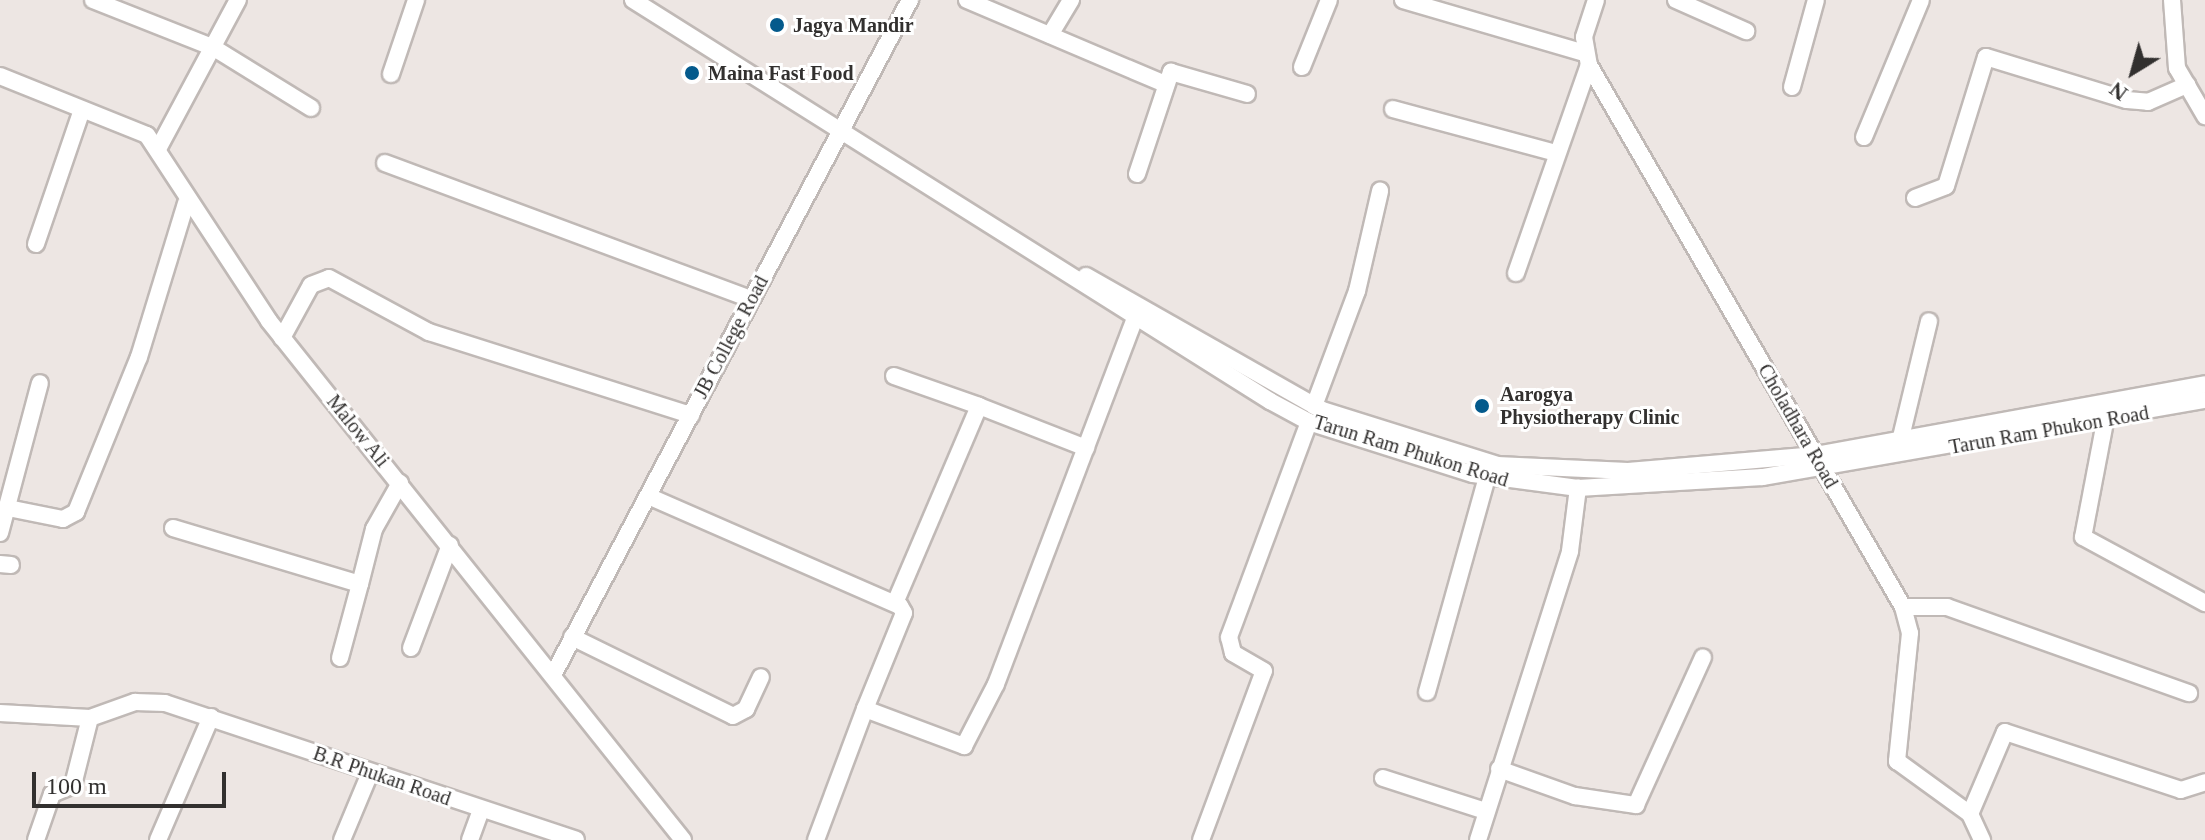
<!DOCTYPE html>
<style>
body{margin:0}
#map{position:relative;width:2205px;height:840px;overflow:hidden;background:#ede6e3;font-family:"Times New Roman",serif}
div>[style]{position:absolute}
.roads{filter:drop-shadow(2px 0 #c0b9b6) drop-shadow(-2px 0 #c0b9b6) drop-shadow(0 2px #c0b9b6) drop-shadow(0 -2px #c0b9b6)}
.minor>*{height:16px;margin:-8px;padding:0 8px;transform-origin:8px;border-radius:8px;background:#fff}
.dots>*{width:22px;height:22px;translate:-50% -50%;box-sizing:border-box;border:4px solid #fff;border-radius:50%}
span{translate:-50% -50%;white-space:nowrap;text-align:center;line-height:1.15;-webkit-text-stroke:6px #fff;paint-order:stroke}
.poi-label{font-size:20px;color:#32302f;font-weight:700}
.left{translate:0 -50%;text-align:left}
.street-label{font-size:20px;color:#32302f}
.north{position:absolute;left:2093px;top:32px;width:80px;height:80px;-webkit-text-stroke:6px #fff;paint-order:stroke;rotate:217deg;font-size:22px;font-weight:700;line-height:32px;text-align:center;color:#32302f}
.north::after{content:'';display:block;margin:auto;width:28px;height:36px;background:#32302f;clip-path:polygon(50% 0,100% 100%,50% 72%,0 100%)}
.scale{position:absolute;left:32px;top:772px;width:194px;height:36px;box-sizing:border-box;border:4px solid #32302f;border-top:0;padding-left:10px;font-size:24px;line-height:28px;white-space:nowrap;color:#32302f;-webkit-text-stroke:6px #fff;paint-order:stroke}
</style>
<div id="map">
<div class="roads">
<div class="minor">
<i style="left:93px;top:0;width:130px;rotate:21.6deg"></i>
<i style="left:214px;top:48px;width:114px;rotate:31.7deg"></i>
<i style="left:633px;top:0;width:753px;rotate:32.19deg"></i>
<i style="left:1270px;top:401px;width:44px;rotate:28.3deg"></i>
<i style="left:1309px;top:422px;width:172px;rotate:17.6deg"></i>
<i style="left:1473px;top:474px;width:106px;rotate:7.6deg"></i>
<i style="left:1578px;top:488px;width:185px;rotate:-3.4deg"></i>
<i style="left:1763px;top:477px;width:449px;rotate:-9.9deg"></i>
<i style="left:967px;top:0;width:213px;rotate:23deg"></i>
<i style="left:1403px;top:0;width:189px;rotate:16.3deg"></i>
<i style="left:1596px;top:0;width:39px;rotate:108deg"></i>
<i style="left:1584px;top:37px;width:28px;rotate:80deg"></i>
<i style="left:1589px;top:65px;width:626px;rotate:59.91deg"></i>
<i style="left:1903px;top:607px;width:27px;rotate:75deg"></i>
<i style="left:1910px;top:633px;width:129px;rotate:95.8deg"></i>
<i style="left:1897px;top:761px;width:90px;rotate:36deg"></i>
<i style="left:1970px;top:814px;width:29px;rotate:65deg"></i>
<i style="left:1676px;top:0;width:77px;rotate:23.9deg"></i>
<i style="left:2172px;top:0;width:68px;rotate:85.8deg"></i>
<i style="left:2177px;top:68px;width:56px;rotate:59.7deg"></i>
<i style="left:1050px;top:35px;width:41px;rotate:-59deg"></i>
<i style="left:1302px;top:67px;width:72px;rotate:-68.1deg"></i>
<i style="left:391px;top:74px;width:78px;rotate:-71.3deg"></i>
<i style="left:0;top:76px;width:158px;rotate:21.9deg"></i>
<i style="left:147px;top:135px;width:222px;rotate:56.7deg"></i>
<i style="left:269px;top:321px;width:664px;rotate:51.42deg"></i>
<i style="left:1792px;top:87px;width:90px;rotate:-74.6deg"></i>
<i style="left:1393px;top:109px;width:169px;rotate:15.1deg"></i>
<i style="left:1864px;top:137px;width:148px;rotate:-67.4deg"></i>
<i style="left:158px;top:149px;width:169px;rotate:-61.8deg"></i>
<i style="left:385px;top:163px;width:390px;rotate:20.4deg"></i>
<i style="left:1137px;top:174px;width:108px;rotate:-71.6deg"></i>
<i style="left:1171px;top:72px;width:79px;rotate:16.1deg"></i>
<i style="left:1915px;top:198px;width:33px;rotate:-21deg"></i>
<i style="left:1946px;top:186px;width:135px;rotate:-72.8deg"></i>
<i style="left:1986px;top:57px;width:147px;rotate:17deg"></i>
<i style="left:2127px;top:100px;width:21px;rotate:5deg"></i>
<i style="left:2148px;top:102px;width:43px;rotate:-23.6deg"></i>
<i style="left:36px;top:244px;width:142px;rotate:-71.1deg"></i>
<i style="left:1516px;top:273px;width:220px;rotate:-70.7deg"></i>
<i style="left:1086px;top:276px;width:271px;rotate:29.6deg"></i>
<i style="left:1322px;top:410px;width:183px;rotate:17.4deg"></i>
<i style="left:1497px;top:465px;width:131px;rotate:2.6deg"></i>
<i style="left:1628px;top:471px;width:189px;rotate:-4.9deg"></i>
<i style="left:1816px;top:455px;width:395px;rotate:-10.3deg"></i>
<i style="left:282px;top:338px;width:60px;rotate:-61.3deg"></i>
<i style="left:311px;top:285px;width:19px;rotate:-21deg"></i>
<i style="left:329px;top:278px;width:114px;rotate:28.4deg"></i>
<i style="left:429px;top:332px;width:275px;rotate:17.6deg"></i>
<i style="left:894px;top:376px;width:90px;rotate:19.4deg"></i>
<i style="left:1314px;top:406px;width:123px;rotate:-69.5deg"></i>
<i style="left:1357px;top:291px;width:103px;rotate:-77deg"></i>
<i style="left:2105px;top:422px;width:117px;rotate:100.8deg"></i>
<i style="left:2083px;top:537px;width:139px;rotate:28.4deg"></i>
<i style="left:1901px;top:437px;width:119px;rotate:-76.4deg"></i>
<i style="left:648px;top:496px;width:275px;rotate:23.6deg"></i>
<i style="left:900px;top:606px;width:8px;rotate:60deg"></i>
<i style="left:904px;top:613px;width:104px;rotate:112.1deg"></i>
<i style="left:865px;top:709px;width:106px;rotate:20.5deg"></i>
<i style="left:964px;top:746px;width:70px;rotate:-62.7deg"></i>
<i style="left:996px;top:684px;width:391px;rotate:-69.2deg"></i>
<i style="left:8px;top:508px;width:56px;rotate:11.3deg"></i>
<i style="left:63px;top:519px;width:15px;rotate:-28deg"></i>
<i style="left:76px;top:512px;width:167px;rotate:-67.9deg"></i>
<i style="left:139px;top:357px;width:161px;rotate:-73deg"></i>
<i style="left:173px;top:528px;width:195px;rotate:16.7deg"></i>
<i style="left:360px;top:584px;width:57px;rotate:-75.7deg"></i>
<i style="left:374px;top:529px;width:53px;rotate:-60.5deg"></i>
<i style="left:0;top:533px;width:155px;rotate:-75.1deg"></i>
<i style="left:0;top:564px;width:11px;rotate:5deg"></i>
<i style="left:895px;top:603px;width:214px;rotate:-66.9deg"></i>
<i style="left:979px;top:406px;width:115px;rotate:21.4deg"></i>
<i style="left:1903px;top:607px;width:44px"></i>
<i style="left:1947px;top:607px;width:257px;rotate:19.6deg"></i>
<i style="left:572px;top:637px;width:179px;rotate:26.1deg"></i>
<i style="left:733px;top:716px;width:15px;rotate:-28deg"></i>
<i style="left:746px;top:709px;width:35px;rotate:-65deg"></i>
<i style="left:411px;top:648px;width:110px;rotate:-69.3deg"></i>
<i style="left:340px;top:658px;width:77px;rotate:-74.9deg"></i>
<i style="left:553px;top:675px;width:764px;rotate:-62.13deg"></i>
<i style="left:1427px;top:692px;width:223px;rotate:-74.4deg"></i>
<i style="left:0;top:713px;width:90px;rotate:3.2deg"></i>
<i style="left:90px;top:718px;width:48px;rotate:-19.6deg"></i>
<i style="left:135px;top:702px;width:30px;rotate:2deg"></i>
<i style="left:165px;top:703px;width:433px;rotate:18.4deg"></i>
<i style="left:1499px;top:769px;width:81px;rotate:19.6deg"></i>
<i style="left:1575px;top:796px;width:62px;rotate:8.4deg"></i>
<i style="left:1636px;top:805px;width:162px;rotate:-65.6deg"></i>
<i style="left:1383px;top:778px;width:108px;rotate:17.8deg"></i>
<i style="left:1970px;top:814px;width:89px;rotate:-66.9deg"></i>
<i style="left:2005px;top:732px;width:185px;rotate:18.2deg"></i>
<i style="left:2181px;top:790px;width:25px;rotate:-18deg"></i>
<i style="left:36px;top:840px;width:49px;rotate:-70.8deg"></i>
<i style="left:52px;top:794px;width:23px;rotate:-23deg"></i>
<i style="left:73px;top:785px;width:69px;rotate:-75.8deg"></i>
<i style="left:158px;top:840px;width:134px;rotate:-66.7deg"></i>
<i style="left:342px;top:840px;width:73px;rotate:-67.3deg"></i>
<i style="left:470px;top:840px;width:32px;rotate:-70deg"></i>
<i style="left:816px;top:840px;width:140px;rotate:-69.5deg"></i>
<i style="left:1201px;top:840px;width:180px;rotate:-69.6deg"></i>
<i style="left:1264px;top:671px;width:36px;rotate:-150deg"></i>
<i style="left:1233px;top:653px;width:16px;rotate:-104deg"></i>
<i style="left:1229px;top:637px;width:229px;rotate:-69.6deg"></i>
<i style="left:1478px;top:840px;width:303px;rotate:-72.3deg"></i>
<i style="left:1570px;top:551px;width:64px;rotate:-82.8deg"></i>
</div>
</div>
<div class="dots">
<i style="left:777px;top:25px;background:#045a8c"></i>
<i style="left:692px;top:73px;background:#045a8c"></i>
<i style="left:1482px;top:406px;background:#045a8c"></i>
</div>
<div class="poi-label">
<span class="left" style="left:793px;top:25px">Jagya Mandir</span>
<span class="left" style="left:708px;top:73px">Maina Fast Food</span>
<span class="left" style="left:1500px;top:406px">Aarogya<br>Physiotherapy Clinic</span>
</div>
<div class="street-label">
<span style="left:731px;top:337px;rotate:-62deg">JB College Road</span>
<span style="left:1798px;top:426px;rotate:60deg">Choladhara Road</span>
<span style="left:2049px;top:430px;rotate:-10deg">Tarun Ram Phukon Road</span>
<span style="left:358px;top:431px;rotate:51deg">Malow Ali</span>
<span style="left:1411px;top:451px;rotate:17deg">Tarun Ram Phukon Road</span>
<span style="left:382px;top:776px;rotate:19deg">B.R Phukan Road</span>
</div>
<div class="north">N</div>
<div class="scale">100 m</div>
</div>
